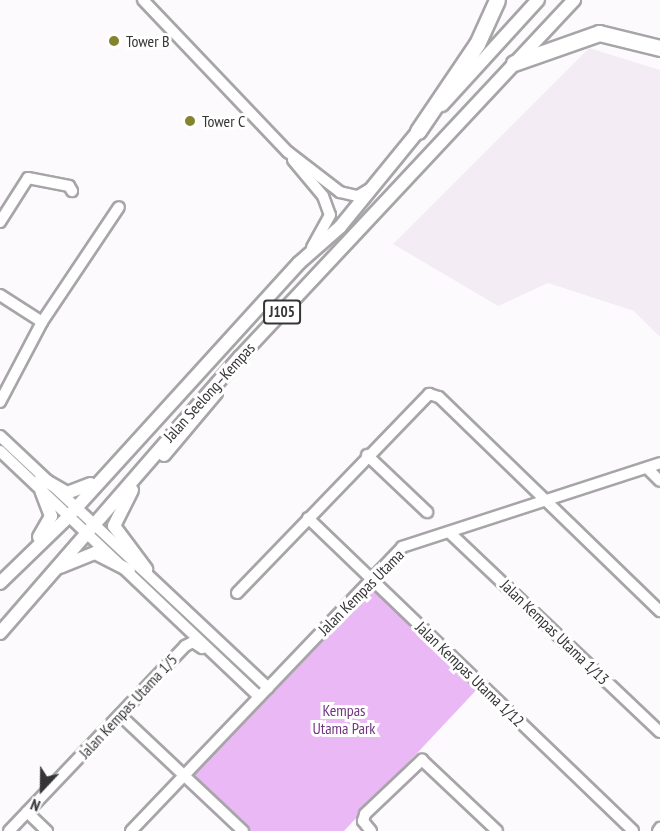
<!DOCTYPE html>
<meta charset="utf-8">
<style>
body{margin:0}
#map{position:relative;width:660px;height:831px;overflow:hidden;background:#fdfafe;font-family:"PT Sans Narrow",sans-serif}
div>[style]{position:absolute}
.built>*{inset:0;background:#f3ecf5}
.green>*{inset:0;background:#e9b8f5}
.roads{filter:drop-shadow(2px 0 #a7a5a8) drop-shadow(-2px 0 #a7a5a8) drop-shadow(0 2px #a7a5a8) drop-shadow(0 -2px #a7a5a8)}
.minor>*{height:10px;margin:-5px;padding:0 5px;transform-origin:5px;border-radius:5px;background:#fff}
.major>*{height:12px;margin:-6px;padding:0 6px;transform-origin:6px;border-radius:6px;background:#fff}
.highway>*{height:15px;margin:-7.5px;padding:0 7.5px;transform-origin:7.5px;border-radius:7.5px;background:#fff}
.dots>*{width:16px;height:16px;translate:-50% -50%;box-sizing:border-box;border:3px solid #fff;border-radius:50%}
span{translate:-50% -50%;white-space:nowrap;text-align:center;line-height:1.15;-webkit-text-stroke:6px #fff;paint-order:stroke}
.shield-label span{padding:2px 4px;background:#fff;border:2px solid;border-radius:4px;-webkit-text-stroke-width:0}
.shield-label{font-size:15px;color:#353436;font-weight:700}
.poi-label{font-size:16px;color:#353436}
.left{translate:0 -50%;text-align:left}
.street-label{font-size:16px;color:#353436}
.park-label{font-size:16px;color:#723581}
.north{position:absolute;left:12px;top:759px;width:60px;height:60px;-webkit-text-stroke:4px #fff;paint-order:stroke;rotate:202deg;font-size:16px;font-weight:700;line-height:24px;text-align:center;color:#353436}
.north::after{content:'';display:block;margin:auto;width:21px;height:27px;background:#353436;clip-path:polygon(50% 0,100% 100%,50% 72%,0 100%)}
</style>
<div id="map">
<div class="built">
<i style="clip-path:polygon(589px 48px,660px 70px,660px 337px,634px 311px,548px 283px,498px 306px,393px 244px)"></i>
</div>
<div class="green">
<i style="clip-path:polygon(372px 579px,481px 685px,344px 831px,243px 831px,184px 775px)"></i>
</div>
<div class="roads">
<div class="minor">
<i style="left:143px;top:0;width:210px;rotate:46.4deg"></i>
<i style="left:288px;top:152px;width:66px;rotate:37.6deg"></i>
<i style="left:340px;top:192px;width:18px;rotate:13deg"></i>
<i style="left:358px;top:196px;width:12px;rotate:-31deg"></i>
<i style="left:293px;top:160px;width:47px;rotate:50.2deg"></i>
<i style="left:323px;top:196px;width:20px;rotate:70deg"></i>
<i style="left:330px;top:215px;width:37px;rotate:119deg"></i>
<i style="left:0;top:222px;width:52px;rotate:-57.5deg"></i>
<i style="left:28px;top:178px;width:42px;rotate:11deg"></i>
<i style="left:69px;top:186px;width:6px;rotate:59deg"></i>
<i style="left:0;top:295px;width:50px;rotate:32.7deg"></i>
<i style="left:0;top:402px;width:90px;rotate:-62.3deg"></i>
<i style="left:42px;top:322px;width:138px;rotate:-56.2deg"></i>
<i style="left:0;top:436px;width:368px;rotate:43.2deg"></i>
<i style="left:0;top:451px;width:357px;rotate:43.5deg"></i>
<i style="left:367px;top:455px;width:83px;rotate:43.5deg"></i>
<i style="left:647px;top:468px;width:18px;rotate:45deg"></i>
<i style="left:308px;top:518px;width:451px;rotate:43.9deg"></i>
<i style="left:450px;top:533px;width:289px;rotate:43.5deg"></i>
<i style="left:237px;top:593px;width:277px;rotate:-46deg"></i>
<i style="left:429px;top:394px;width:10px;rotate:17deg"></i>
<i style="left:439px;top:397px;width:308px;rotate:44.1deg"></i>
<i style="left:120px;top:715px;width:169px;rotate:43.3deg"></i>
<i style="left:27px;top:812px;width:28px;rotate:44deg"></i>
<i style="left:9px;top:831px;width:255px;rotate:-46.4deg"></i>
<i style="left:185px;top:646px;width:9px;rotate:-27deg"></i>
<i style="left:193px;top:642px;width:11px;rotate:34deg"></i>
<i style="left:131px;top:831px;width:393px;rotate:-46.3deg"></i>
<i style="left:402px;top:547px;width:271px;rotate:-18deg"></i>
<i style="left:371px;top:831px;width:13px;rotate:-129deg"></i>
<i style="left:363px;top:821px;width:7px;rotate:-74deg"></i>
<i style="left:365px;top:814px;width:79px;rotate:-43.5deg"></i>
<i style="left:422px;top:760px;width:103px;rotate:43.4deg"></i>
<i style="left:658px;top:831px;width:4px;rotate:-56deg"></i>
</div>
<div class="major">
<i style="left:442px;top:105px;width:142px;rotate:-47.6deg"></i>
<i style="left:164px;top:455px;width:81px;rotate:-50deg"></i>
<i style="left:41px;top:478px;width:30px;rotate:30deg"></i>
<i style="left:67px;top:493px;width:25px;rotate:-21deg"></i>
<i style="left:132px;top:490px;width:40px;rotate:116.6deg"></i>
<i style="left:114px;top:526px;width:54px;rotate:53.3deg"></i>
<i style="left:39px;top:537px;width:24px;rotate:-60deg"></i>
<i style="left:51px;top:516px;width:26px;rotate:-111deg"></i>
<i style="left:60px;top:567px;width:38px;rotate:-22deg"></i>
<i style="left:95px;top:553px;width:38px;rotate:27deg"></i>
<i style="left:0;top:583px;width:92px;rotate:-44.1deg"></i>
<i style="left:66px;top:519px;width:346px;rotate:-47.7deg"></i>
<i style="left:299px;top:263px;width:55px;rotate:-41.3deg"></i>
<i style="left:340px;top:227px;width:133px;rotate:-50.8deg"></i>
<i style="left:0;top:633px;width:366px;rotate:-49deg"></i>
<i style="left:240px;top:357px;width:489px;rotate:-46.9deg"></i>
</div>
<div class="highway">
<i style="left:514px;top:63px;width:90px;rotate:-19.4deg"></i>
<i style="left:599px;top:33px;width:63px;rotate:13.8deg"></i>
<i style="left:418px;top:131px;width:105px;rotate:-55.9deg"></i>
<i style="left:477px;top:44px;width:48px;rotate:-65.6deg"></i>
</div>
</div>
<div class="dots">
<i style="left:114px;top:41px;background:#83842d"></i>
<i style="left:190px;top:121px;background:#83842d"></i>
</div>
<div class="shield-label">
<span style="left:282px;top:312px">J105</span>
</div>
<div class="poi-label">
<span class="left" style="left:126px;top:41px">Tower B</span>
<span class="left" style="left:202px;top:121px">Tower C</span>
</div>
<div class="street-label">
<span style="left:209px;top:392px;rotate:-48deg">Jalan Seelong–Kempas</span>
<span style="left:361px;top:592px;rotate:-45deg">Jalan Kempas Utama</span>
<span style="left:555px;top:632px;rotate:44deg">Jalan Kempas Utama 1/13</span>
<span style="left:470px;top:674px;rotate:44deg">Jalan Kempas Utama 1/12</span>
<span style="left:128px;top:706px;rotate:-47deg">Jalan Kempas Utama 1/5</span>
</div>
<div class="park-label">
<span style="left:344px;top:719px">Kempas<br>Utama Park</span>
</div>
<div class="north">N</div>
</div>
